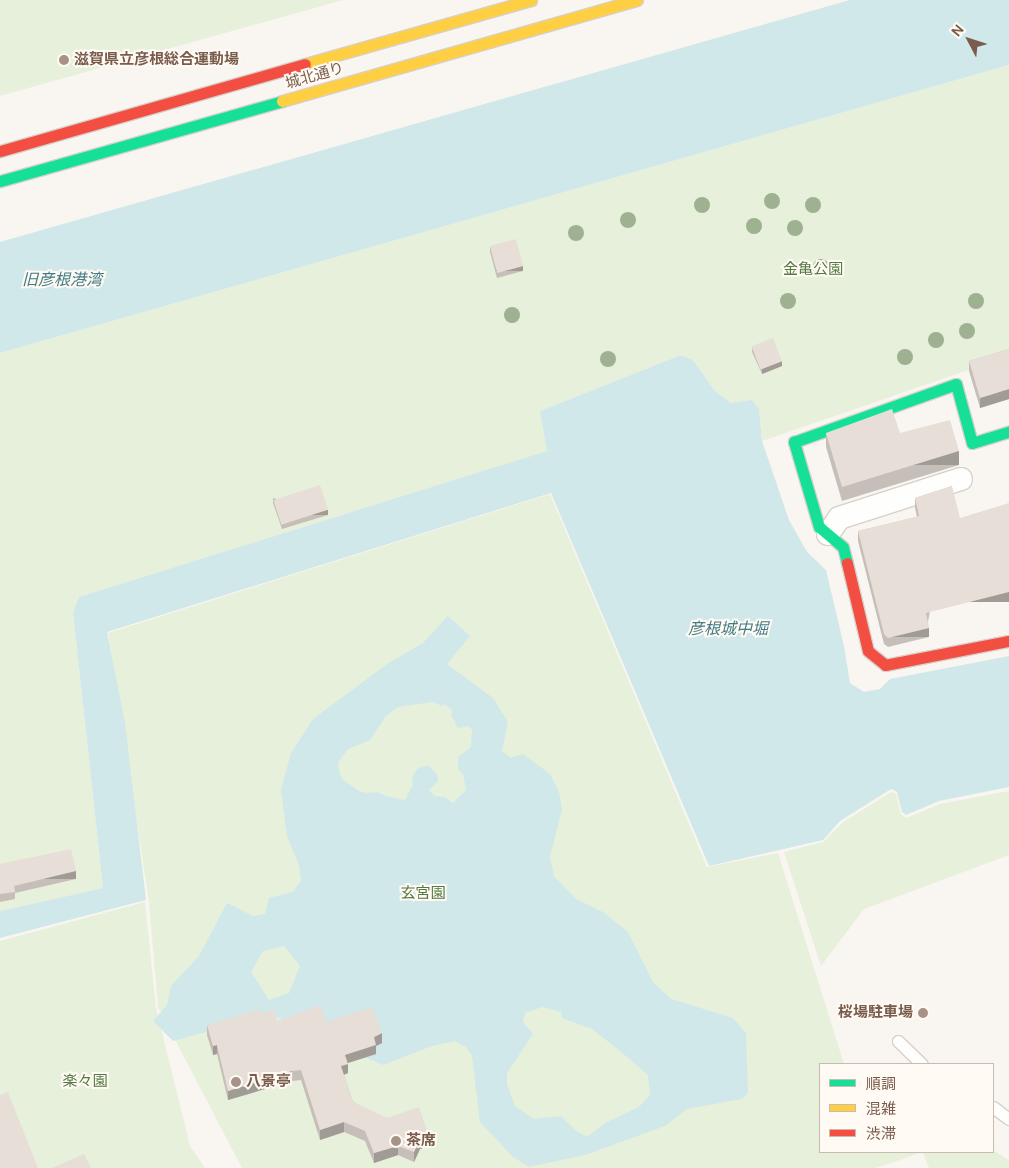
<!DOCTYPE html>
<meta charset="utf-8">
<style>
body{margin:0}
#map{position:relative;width:1009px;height:1168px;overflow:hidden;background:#f9f5f0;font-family:"DM Sans","Noto Sans JP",sans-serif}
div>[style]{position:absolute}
.green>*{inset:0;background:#e7f0db}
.water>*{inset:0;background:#d0e8ea}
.roads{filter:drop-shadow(1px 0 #d7d1cb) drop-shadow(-1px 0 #d7d1cb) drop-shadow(0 1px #d7d1cb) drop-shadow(0 -1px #d7d1cb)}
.lane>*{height:11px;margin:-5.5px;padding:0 5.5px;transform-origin:5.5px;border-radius:5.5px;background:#fefefd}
.street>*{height:22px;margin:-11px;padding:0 11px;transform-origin:11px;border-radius:11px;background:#fefefd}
.fast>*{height:11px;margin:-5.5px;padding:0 5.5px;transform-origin:5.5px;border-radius:5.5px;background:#16e098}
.slow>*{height:11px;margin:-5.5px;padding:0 5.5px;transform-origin:5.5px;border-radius:5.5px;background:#ffcf43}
.jam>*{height:11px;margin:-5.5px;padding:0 5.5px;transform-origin:5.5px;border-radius:5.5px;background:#f24e42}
.trees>*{width:16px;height:16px;margin:-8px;border-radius:50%;background:#9eb190}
.wall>*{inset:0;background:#c6bfb9}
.shaded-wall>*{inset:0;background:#a19b96;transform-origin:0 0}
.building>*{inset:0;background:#e6ded7;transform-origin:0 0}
.dots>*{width:14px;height:14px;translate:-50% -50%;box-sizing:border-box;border:2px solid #fffaf3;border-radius:50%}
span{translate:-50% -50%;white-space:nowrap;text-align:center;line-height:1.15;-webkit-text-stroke:4px #fffaf3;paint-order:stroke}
.poi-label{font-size:15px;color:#7a5c4d;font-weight:700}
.left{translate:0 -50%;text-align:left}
.right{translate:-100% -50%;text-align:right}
.street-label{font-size:15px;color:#7a5c4d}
.park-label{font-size:15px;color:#537a41}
.water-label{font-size:16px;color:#437c86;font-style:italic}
.legend{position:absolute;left:819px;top:1063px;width:175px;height:90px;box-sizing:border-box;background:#fffaf3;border:1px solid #cabbb1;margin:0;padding:6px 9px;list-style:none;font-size:15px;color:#7a5c4d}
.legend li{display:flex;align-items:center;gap:10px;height:25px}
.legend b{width:25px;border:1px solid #cabbb1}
.north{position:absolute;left:944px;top:15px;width:50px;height:50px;-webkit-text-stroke:4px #fffaf3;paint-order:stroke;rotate:310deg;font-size:14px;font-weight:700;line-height:20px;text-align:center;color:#7a5c4d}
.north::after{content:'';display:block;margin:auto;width:18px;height:22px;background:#7a5c4d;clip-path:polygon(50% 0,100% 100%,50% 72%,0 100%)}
</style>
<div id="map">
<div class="green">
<i style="clip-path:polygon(0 0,343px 0,0 96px)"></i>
<i style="clip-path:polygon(1009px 65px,1009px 356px,762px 441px,759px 409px,731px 403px,715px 391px,693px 360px,681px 355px,540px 411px,548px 451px,79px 597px,73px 612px,103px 888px,0 911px,0 353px)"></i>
<i style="clip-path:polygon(550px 494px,707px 867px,778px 853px,844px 1064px,820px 1064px,820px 1152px,993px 1150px,1009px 1160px,1009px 1168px,929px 1168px,923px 1152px,876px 1168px,242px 1168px,158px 1007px,149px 902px,108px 633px)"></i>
<i style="clip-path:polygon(1009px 791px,1009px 855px,864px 909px,821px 966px,784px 852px,823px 842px,842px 823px,891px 792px,896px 794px,901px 814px,906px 818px,940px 804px)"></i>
<i style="clip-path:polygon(145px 902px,156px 1008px,190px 1146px,205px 1168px,0 1168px,0 941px)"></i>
</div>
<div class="water">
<i style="clip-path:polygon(850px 0,1009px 0,1009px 65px,0 353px,0 242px)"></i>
<i style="clip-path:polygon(681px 355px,693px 360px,715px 391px,731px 403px,752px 400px,759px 409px,762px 441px,789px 520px,807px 552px,826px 570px,844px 646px,850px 683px,864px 692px,880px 689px,890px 679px,1009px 656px,1009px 787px,939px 801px,906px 815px,902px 812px,897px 792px,891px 789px,840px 821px,823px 840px,709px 866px,551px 493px,107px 632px,125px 723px,146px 900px,0 938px,0 911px,103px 888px,73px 612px,79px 597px,547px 451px,540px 411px)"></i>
<i style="clip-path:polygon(evenodd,448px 616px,470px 636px,447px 664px,493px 698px,508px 722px,502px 751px,511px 758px,523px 754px,550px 774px,559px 792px,562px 809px,550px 857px,554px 876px,576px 899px,603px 912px,628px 932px,653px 982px,671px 999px,733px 1018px,746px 1033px,748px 1093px,742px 1099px,687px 1109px,665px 1126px,585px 1155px,529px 1167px,513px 1157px,480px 1122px,472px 1056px,466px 1047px,455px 1041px,432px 1046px,383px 1065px,334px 1043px,282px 1025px,281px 1018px,254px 1019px,173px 1041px,153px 1021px,167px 1005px,171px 986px,199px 956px,227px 903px,253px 916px,265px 914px,269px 898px,293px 892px,301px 880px,299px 865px,287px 836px,281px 789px,291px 753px,313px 719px,387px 664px,423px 643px,448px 616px,433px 702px,442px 706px,444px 704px,452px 710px,451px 715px,458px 728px,468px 726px,472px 730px,471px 747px,458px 757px,458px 769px,463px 774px,466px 790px,453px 803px,445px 797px,435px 796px,429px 790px,438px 781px,437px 774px,428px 765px,417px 769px,412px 777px,413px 785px,405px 800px,389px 797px,377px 792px,367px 793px,359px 791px,342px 779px,338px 768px,339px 761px,348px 749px,370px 740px,386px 716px,398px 707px,433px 702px,448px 616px,284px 946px,300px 966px,289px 993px,269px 1000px,251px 972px,263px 951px,284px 946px,448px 616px,542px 1007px,561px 1012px,562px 1018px,592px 1029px,619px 1050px,648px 1075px,650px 1095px,639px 1107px,605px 1123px,587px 1137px,575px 1130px,561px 1116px,534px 1119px,515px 1106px,507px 1084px,507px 1073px,533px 1034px,523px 1022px,525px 1013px,542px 1007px)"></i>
</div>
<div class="roads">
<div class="lane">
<i style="left:898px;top:1041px;width:33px;rotate:44deg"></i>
<i style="left:993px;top:1107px;width:20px;rotate:37deg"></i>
</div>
<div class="street">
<i style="left:828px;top:534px;width:19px;rotate:-55deg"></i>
<i style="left:839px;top:518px;width:128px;rotate:-17.7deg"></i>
</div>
<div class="fast">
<i style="left:0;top:181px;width:293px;rotate:-15.8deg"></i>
<i style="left:847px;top:563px;width:16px;rotate:-104deg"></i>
<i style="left:843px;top:547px;width:31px;rotate:-140deg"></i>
<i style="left:819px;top:527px;width:89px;rotate:-106.4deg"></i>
<i style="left:794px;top:442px;width:172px;rotate:-19.7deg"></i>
<i style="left:956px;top:384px;width:61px;rotate:74.8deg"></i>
<i style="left:972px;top:443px;width:39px;rotate:-17deg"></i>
</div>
<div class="slow">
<i style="left:305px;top:64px;width:235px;rotate:-15.8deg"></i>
<i style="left:282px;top:101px;width:369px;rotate:-15.9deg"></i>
</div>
<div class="jam">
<i style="left:0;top:151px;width:317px;rotate:-15.9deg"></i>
<i style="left:847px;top:563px;width:90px;rotate:76.6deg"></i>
<i style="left:868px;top:651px;width:22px;rotate:39deg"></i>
<i style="left:885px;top:665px;width:126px;rotate:-11deg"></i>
</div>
</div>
<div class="trees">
<i style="left:772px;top:201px"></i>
<i style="left:702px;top:205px"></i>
<i style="left:813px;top:205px"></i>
<i style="left:628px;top:220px"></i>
<i style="left:754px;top:226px"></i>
<i style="left:795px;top:228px"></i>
<i style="left:576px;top:233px"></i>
<i style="left:821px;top:267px"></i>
<i style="left:788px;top:301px"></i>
<i style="left:976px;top:301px"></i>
<i style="left:512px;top:315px"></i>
<i style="left:967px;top:331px"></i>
<i style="left:936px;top:340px"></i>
<i style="left:905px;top:357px"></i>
<i style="left:608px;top:359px"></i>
</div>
<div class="wall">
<i style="clip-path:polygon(490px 247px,523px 271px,497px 278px,490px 252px)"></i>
<i style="clip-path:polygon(752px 347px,782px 366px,762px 374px,752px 352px)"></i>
<i style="clip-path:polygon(1009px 349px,1009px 399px,980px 408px,969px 371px,969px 361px)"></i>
<i style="clip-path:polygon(826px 433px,900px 433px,959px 465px,842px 501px,826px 447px)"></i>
<i style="clip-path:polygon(952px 486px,928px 622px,929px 637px,888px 647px,884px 644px,858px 541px,858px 531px,917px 517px,915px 508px,915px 498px)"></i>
<i style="clip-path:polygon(273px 498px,328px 515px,282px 529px,273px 503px)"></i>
<i style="clip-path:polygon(0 864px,76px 879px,15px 893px,15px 899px,0 902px)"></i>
<i style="clip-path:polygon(261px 1013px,277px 1021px,326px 1022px,382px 1043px,376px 1046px,376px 1054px,347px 1063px,348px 1073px,344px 1075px,353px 1102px,429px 1146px,420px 1149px,414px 1162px,398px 1155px,374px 1163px,365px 1141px,344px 1132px,320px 1140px,301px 1080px,292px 1081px,228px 1100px,217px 1054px,213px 1055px,207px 1035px,207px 1025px)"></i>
</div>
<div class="shaded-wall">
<i style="left:523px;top:266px;width:5px;height:27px;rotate:90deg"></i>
<i style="clip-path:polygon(782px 361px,782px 366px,762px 374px,762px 369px)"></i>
<i style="clip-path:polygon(1009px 389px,1009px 399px,980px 408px,980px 398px)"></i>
<i style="left:959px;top:451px;width:14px;height:122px;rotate:90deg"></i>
<i style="left:328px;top:510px;width:5px;height:48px;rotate:90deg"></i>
<i style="left:1009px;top:592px;width:10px;height:86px;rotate:90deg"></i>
<i style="left:929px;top:628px;width:9px;height:42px;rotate:90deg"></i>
<i style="left:76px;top:871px;width:8px;height:64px;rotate:90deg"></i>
<i style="clip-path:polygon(382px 1033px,382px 1043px,376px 1046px,376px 1054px,345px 1064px,345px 1055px,374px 1037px)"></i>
<i style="clip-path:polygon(217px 1045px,217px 1054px,213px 1055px,213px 1046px)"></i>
<i style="clip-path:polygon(348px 1064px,348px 1073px,341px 1076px,341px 1066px)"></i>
<i style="clip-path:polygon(292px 1071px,292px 1081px,228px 1100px,228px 1091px)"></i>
<i style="clip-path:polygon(344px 1122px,344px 1132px,320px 1140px,320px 1130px)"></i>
<i style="clip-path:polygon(429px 1136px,429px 1146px,420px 1149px,414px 1162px,414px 1152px,420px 1139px)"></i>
<i style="clip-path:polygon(398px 1146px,398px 1155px,374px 1163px,374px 1153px)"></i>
</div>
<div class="building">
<i style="left:516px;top:239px;width:28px;height:27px;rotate:75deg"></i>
<i style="left:773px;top:338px;width:25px;height:23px;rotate:69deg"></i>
<i style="clip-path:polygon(1009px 349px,1009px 389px,980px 398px,969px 361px)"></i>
<i style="clip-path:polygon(892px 409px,900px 433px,950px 420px,959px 451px,842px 487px,826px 433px)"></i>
<i style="left:320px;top:485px;width:26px;height:49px;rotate:72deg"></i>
<i style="clip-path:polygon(952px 486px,960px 518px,1009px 503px,1009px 592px,926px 613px,929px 628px,888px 638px,884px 634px,858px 531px,919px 516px,915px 498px)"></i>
<i style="clip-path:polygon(71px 849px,76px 871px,14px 886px,15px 892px,0 894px,0 864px)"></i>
<i style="clip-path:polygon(321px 1005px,326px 1022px,372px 1007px,382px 1033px,374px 1037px,376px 1045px,345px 1055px,348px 1064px,341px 1066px,353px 1102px,387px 1118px,419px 1107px,429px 1136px,420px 1139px,414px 1152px,398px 1146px,374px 1153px,365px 1131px,344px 1122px,320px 1130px,301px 1070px,292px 1071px,228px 1091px,217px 1045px,213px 1046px,207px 1025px,260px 1009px,261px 1013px,274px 1010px,277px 1021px)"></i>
<i style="clip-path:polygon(8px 1092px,38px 1168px,0 1168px,0 1095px)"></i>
<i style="clip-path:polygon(84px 1154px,91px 1168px,52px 1168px)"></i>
</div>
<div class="dots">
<i style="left:64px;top:60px;background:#a69286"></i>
<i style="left:923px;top:1013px;background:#a69286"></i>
<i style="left:236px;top:1082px;background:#a69286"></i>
<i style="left:396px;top:1141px;background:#a69286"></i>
</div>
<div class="poi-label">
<span class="left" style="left:74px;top:60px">滋賀県立彦根総合運動場</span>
<span class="right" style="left:913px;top:1013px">桜場駐車場</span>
<span class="left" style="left:246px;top:1082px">八景亭</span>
<span class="left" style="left:406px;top:1141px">茶席</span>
</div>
<div class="street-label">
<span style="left:315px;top:76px;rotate:-16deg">城北通り</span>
</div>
<div class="park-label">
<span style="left:813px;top:270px">金亀公園</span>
<span style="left:423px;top:894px">玄宮園</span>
<span style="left:85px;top:1082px">楽々園</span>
</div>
<div class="water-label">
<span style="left:62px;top:280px">旧彦根港湾</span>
<span style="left:728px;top:629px">彦根城中堀</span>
</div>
<ul class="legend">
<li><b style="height:6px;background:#16e098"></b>順調</li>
<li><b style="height:6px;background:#ffcf43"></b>混雑</li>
<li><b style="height:6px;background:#f24e42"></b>渋滞</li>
</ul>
<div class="north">N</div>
</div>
